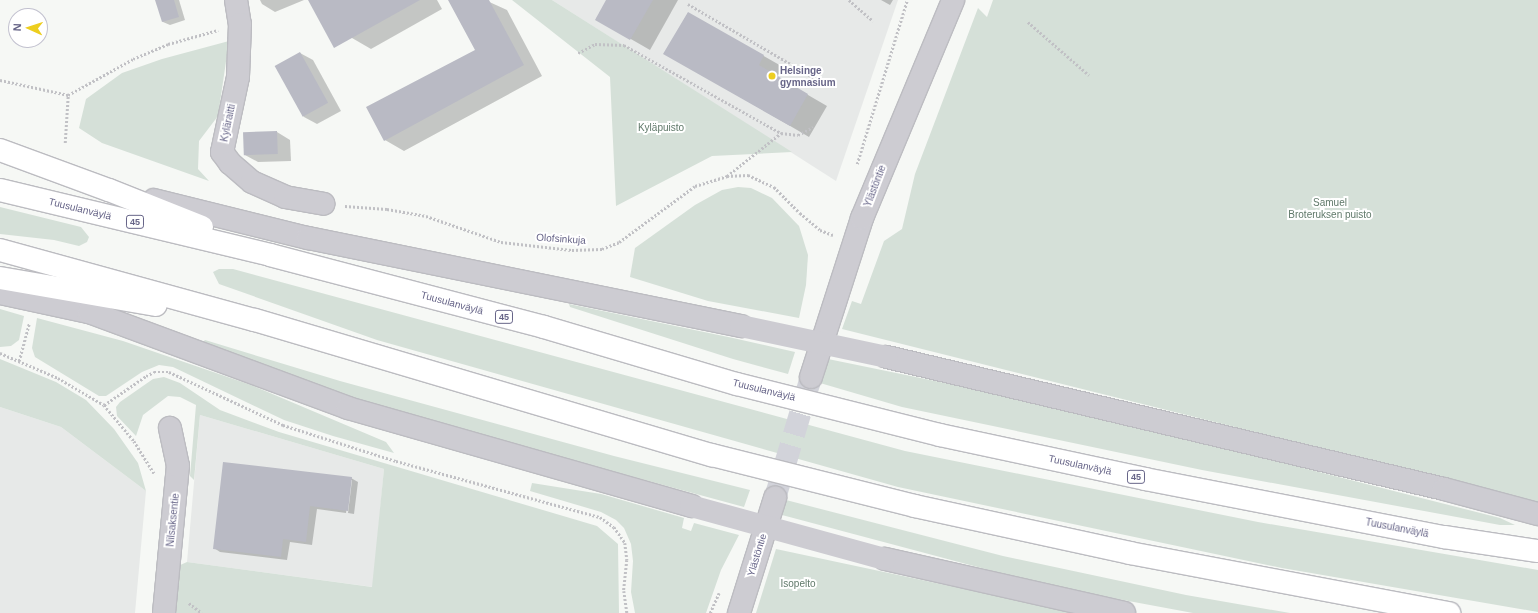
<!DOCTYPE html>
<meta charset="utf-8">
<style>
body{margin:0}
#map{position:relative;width:1538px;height:613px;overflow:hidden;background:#f6f8f5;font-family:Helvetica,sans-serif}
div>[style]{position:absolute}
.built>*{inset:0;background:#e7e9e8}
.green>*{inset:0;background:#d5e0d8}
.shadow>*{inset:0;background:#0003}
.building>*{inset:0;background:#b9bac4;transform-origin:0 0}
.minor-tunnel>*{height:22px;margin-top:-11px;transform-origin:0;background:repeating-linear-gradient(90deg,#d2d3da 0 22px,transparent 0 33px)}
.path>*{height:2.5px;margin-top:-1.25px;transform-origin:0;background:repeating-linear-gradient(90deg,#c1c1c5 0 2px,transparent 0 4px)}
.roads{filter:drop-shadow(1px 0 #bcbcc1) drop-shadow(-1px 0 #bcbcc1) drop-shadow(0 1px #bcbcc1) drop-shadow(0 -1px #bcbcc1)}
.minor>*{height:22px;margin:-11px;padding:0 11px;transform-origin:11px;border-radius:11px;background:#cdccd2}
.highway>*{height:22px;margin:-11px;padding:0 11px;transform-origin:11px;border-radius:11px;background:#fff}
.minor-bridge>*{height:22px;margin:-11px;padding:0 11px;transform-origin:11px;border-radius:11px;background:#cdccd2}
.dots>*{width:11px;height:11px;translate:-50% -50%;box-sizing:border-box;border:2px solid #fff;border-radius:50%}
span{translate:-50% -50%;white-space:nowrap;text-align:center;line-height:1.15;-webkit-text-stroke:4px #fff;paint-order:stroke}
.shield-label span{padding:1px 3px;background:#fff;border:1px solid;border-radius:3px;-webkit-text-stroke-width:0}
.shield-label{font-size:9px;color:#676588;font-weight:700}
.poi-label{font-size:10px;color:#676588;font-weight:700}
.left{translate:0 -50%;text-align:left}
.street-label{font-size:10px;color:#676588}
.park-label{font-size:10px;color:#60796a}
.north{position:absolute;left:8px;top:8px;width:40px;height:40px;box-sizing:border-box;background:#fff;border:1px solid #c2c1cf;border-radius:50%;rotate:273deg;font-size:11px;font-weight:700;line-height:16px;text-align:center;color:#676588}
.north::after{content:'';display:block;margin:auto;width:14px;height:18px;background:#edce1f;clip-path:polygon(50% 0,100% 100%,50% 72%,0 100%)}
</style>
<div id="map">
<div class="built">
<i style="clip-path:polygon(552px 0,898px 0,836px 181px)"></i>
<i style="clip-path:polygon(0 407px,61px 427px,146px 491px,135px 613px,0 613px)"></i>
<i style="clip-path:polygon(200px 415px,384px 469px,373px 587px,187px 562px)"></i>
</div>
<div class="green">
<i style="clip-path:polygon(512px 0,552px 0,792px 152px,712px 156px,616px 206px,610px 77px)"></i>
<i style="clip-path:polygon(993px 0,1538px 0,1538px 505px,1443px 479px,842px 329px,852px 301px,861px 304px,884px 241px,902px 229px,915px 174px,978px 8px,987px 17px)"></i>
<i style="clip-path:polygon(229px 41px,218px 116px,199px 141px,198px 169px,209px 181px,102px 143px,79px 128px,86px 99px,122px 73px,162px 59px)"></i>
<i style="clip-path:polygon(738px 187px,751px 188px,772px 198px,799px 226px,808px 255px,806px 285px,799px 318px,708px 301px,630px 277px,635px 248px,695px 205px,722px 190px)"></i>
<i style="clip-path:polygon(0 207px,81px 227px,89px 237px,87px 242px,79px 246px,54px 240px,0 234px)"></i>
<i style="clip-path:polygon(219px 269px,233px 269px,905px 451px,1258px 522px,1538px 570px,1538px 612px,1282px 568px,898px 487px,377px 340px,219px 284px,213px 272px)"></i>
<i style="clip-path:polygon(569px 304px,733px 338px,795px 352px,788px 374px,733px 359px,570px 307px)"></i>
<i style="clip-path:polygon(0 309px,24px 316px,19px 340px,11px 346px,0 347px)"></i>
<i style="clip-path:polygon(37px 318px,123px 341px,251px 385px,386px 442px,394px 453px,333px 436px,284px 420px,173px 367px,159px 365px,142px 372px,106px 396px,99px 396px,35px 357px,32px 348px)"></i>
<i style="clip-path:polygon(205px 340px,340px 381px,614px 456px,750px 490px,744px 507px,347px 399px,202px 343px)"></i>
<i style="clip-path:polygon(0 359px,56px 382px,86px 400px,114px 429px,138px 463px,146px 491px,61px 427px,0 407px)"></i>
<i style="clip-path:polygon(828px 359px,1032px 401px,1260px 457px,1500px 518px,1515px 525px,1500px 525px,1202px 470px,902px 407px,820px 383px)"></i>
<i style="clip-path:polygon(164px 377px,180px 383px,220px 410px,279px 432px,597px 526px,618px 544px,619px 613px,175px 613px,178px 566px,187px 562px,372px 587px,384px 469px,200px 415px,194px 480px,190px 476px,196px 405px,180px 397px,168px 396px,143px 415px,136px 436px,117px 416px,116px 407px,120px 402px,153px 379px)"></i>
<i style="clip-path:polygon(532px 483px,601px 494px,684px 518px,682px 528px,691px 531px,694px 523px,739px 535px,721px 570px,706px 613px,635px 613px,631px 592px,633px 561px,631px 544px,624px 528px,616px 520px,601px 512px,530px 491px)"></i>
<i style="clip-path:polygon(786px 500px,1003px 556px,1186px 595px,1290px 613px,1193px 613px,1053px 587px,782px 515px)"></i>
<i style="clip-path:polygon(776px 549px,1077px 613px,756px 613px)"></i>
</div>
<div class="shadow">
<i style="clip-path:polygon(156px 0,179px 0,185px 20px,170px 25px,163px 22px)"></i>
<i style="clip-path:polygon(260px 0,304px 0,275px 12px,262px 4px)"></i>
<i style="clip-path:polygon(349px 0,437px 0,442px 9px,371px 49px,352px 38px)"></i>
<i style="clip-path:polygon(485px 0,507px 10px,542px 76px,404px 151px,385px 140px,476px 51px)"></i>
<i style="clip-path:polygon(607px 0,678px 0,650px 50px,596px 19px)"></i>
<i style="clip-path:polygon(881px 0,893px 0,890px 5px)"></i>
<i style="clip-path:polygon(688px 13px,783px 67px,777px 77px,827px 106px,809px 137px,665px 53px)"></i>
<i style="clip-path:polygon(300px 53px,313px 60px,341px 111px,317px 124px,304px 117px,276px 67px)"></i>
<i style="clip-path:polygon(277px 132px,290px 140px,291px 161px,258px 162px,245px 155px)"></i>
<i style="clip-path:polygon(351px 478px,358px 482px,354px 514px,348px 513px,352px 480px,350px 480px,346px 513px,317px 509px,312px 545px,290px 542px,287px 560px,220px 552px,214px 548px)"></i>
</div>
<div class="building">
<i style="clip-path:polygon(155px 0,174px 0,179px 17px,162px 22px)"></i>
<i style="clip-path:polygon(308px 0,420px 0,334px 48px)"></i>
<i style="clip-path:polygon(448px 0,489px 0,524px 65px,384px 141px,366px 107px,475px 50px)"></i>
<i style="clip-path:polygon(606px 0,653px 0,630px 40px,595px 20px)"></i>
<i style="clip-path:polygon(688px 12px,764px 55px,759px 65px,808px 94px,790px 126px,663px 54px)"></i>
<i style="left:300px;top:52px;width:58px;height:29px;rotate:61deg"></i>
<i style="left:277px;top:131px;width:23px;height:34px;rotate:88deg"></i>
<i style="clip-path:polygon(223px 462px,352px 477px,348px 511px,310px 506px,306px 542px,283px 539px,281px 557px,213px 549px)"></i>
</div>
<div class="minor-tunnel">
<i style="left:775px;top:498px;width:126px;rotate:-73.4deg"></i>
</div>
<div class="path">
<i style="left:849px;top:0;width:32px;rotate:41deg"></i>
<i style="left:688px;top:4px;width:164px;rotate:30.3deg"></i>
<i style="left:1028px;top:22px;width:81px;rotate:41deg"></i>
<i style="left:578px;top:53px;width:19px;rotate:-28deg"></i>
<i style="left:595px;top:44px;width:29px;rotate:2deg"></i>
<i style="left:624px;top:45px;width:180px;rotate:29.3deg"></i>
<i style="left:781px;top:133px;width:17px;rotate:7deg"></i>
<i style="left:798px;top:135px;width:17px;rotate:-28deg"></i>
<i style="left:0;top:80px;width:70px;rotate:12.4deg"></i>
<i style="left:65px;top:143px;width:48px;rotate:-86.4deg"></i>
<i style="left:68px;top:95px;width:74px;rotate:-29deg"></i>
<i style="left:133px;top:59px;width:38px;rotate:-23deg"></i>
<i style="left:168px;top:44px;width:52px;rotate:-15.6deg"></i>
<i style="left:857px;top:164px;width:171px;rotate:-73deg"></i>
<i style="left:727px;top:176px;width:69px;rotate:-38.5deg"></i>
<i style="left:345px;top:206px;width:42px;rotate:4.1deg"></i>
<i style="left:387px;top:209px;width:40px;rotate:10deg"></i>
<i style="left:426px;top:216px;width:79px;rotate:19.1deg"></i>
<i style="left:501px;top:242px;width:71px;rotate:6.4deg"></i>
<i style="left:572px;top:250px;width:30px;rotate:-2deg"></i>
<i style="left:602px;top:249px;width:18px;rotate:-22deg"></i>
<i style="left:619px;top:242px;width:94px;rotate:-36.4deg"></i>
<i style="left:695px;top:186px;width:34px;rotate:-17deg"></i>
<i style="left:727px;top:176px;width:21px;rotate:-3deg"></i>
<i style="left:748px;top:175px;width:29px;rotate:25deg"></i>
<i style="left:774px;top:187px;width:37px;rotate:45deg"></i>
<i style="left:800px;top:213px;width:26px;rotate:40deg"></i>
<i style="left:820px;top:230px;width:14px;rotate:21deg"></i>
<i style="left:0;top:353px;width:63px;rotate:23.3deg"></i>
<i style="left:58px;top:378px;width:53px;rotate:30.4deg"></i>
<i style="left:104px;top:405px;width:47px;rotate:50.2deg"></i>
<i style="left:134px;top:441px;width:38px;rotate:58deg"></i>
<i style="left:19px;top:361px;width:39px;rotate:-75deg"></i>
<i style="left:104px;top:405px;width:51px;rotate:-34.6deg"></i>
<i style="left:146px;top:376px;width:9px;rotate:-27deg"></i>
<i style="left:154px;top:372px;width:15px"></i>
<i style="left:169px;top:372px;width:126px;rotate:24.9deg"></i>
<i style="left:283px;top:425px;width:119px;rotate:17.7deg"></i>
<i style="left:396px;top:461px;width:212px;rotate:15.4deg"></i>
<i style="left:600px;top:517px;width:17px;rotate:36deg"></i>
<i style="left:614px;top:527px;width:19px;rotate:55deg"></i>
<i style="left:625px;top:543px;width:17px;rotate:83deg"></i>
<i style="left:627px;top:560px;width:31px;rotate:96deg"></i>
<i style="left:624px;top:591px;width:22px;rotate:82deg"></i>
<i style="left:189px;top:603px;width:16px;rotate:38deg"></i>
<i style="left:710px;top:613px;width:22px;rotate:-66deg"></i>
</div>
<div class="roads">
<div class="minor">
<i style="left:236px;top:0;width:24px;rotate:81deg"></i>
<i style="left:240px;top:24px;width:53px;rotate:92.2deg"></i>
<i style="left:238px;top:77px;width:77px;rotate:102deg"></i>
<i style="left:222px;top:152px;width:14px;rotate:54deg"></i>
<i style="left:230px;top:163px;width:29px;rotate:41deg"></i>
<i style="left:252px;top:182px;width:36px;rotate:24deg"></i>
<i style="left:285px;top:197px;width:39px;rotate:10deg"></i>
<i style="left:154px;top:200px;width:159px;rotate:13.9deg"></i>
<i style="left:308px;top:238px;width:442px;rotate:11.5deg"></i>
<i style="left:0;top:293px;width:91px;rotate:12.1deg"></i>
<i style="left:89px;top:312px;width:276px;rotate:20.3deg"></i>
<i style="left:348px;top:408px;width:357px;rotate:15.9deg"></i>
<i style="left:887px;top:357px;width:572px;rotate:13.33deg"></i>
<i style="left:1444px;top:489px;width:97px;rotate:14.9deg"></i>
<i style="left:811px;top:377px;width:167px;rotate:-72.2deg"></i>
<i style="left:862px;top:218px;width:236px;rotate:-67.3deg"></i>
<i style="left:885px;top:559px;width:245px;rotate:12.7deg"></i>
<i style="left:164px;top:613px;width:148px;rotate:-84.6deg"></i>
<i style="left:178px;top:466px;width:39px;rotate:-102deg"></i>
<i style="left:739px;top:613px;width:121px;rotate:-72.6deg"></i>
</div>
<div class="highway">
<i style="left:0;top:150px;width:116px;rotate:20.2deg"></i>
<i style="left:109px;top:190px;width:100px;rotate:21.7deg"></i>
<i style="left:0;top:190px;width:278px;rotate:13.5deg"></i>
<i style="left:270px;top:255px;width:283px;rotate:14.7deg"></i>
<i style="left:544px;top:327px;width:201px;rotate:16.5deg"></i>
<i style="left:737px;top:384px;width:209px;rotate:14.1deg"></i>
<i style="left:940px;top:435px;width:210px;rotate:12.1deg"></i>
<i style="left:1145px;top:479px;width:305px;rotate:11deg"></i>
<i style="left:1444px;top:537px;width:95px;rotate:8.5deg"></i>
<i style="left:0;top:250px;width:264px;rotate:15.4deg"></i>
<i style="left:255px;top:320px;width:477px;rotate:16.5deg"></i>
<i style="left:712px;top:455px;width:209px;rotate:14.1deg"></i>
<i style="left:915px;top:506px;width:220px;rotate:12.3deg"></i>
<i style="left:1130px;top:553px;width:325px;rotate:10.7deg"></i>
<i style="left:0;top:278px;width:158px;rotate:9.8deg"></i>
</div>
</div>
<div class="minor-bridge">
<i style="left:741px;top:326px;width:149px;rotate:12deg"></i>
<i style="left:691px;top:506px;width:201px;rotate:15.3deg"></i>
</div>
<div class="dots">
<i style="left:772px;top:76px;background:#edce1f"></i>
</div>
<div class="shield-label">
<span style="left:135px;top:222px">45</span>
<span style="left:504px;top:317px">45</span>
<span style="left:1136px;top:477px">45</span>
</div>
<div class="poi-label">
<span class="left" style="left:780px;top:76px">Helsinge<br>gymnasium</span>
</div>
<div class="street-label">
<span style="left:228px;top:123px;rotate:-78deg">Kyläraitti</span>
<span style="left:875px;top:186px;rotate:-69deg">Ylästöntie</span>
<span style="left:80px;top:209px;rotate:14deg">Tuusulanväylä</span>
<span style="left:561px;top:239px;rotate:4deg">Olofsinkuja</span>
<span style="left:452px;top:303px;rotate:15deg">Tuusulanväylä</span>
<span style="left:764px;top:390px;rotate:14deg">Tuusulanväylä</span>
<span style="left:1080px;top:465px;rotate:12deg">Tuusulanväylä</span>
<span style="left:173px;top:520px;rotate:-84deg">Nilsaksentie</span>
<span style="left:1397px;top:528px;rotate:11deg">Tuusulanväylä</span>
<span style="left:757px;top:555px;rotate:-73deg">Ylästöntie</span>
</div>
<div class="park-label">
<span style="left:661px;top:128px">Kyläpuisto</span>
<span style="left:1330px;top:208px">Samuel<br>Broteruksen puisto</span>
<span style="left:798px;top:584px">Isopelto</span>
</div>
<div class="north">N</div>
</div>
